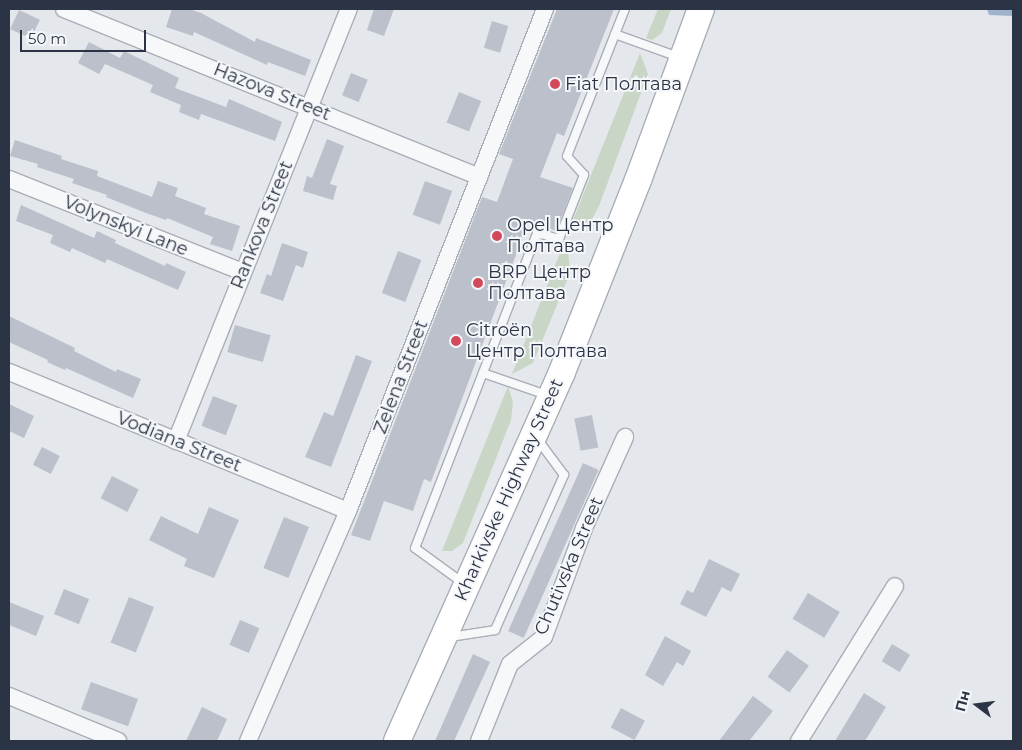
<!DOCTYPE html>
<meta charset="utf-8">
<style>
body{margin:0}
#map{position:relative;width:1022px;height:750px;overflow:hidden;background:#e4e7ec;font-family:Montserrat,sans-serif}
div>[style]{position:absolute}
.green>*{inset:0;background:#c9d6c5}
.water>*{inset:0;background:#9fb4cc}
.building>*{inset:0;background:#bbc0ca;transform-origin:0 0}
.roads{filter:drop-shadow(1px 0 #a9aeb7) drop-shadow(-1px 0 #a9aeb7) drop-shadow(0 1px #a9aeb7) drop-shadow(0 -1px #a9aeb7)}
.service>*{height:8px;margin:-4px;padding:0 4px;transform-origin:4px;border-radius:4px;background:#f7f8fa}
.minor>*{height:16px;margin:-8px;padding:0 8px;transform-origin:8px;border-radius:8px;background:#f7f8fa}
.trunk>*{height:26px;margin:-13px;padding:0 13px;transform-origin:13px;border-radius:13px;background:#fff}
.dots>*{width:14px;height:14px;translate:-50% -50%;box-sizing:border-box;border:2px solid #f4f6f9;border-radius:50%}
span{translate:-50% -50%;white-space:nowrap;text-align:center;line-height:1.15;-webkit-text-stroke:4px #f4f6f9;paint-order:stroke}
.poi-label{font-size:18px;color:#2b3445}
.left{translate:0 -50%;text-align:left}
.street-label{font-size:18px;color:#2b3445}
.frame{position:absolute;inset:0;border:10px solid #2b3445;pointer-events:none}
.north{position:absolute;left:952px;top:680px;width:50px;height:50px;-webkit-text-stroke:4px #f4f6f9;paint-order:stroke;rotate:285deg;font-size:14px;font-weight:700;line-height:20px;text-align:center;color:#2b3445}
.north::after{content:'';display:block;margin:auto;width:18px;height:22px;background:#2b3445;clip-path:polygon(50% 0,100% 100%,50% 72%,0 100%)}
.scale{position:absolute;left:20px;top:30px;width:126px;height:22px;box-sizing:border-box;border:2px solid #2b3445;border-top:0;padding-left:6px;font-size:15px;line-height:18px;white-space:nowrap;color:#2b3445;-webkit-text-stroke:4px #f4f6f9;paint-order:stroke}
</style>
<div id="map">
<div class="green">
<i style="clip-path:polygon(658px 9px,671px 9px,662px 33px,652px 40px,646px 38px)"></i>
<i style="clip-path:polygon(640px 53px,648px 74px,599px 206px,592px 219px,584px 226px,569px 230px)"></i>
<i style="clip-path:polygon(564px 243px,568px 250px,570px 273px,533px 363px,512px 374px)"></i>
<i style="clip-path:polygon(508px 386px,513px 402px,511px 420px,463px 543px,452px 551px,442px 551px)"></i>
</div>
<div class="water">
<i style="clip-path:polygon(987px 9px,1013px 9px,1013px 16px,989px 15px)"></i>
</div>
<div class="building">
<i style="clip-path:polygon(172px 9px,189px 9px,201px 13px,255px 42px,256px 38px,311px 60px,305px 76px,268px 62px,267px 65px,194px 32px,193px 36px,166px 27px)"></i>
<i style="clip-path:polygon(374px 9px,394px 9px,384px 36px,367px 30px)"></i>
<i style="clip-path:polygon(557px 9px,614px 9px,564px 136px,557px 133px,540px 177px,573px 188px,556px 231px,529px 220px,431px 482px,424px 479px,413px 511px,384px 501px,370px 541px,351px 535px,482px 197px,497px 202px,513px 159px,499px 154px)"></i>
<i style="left:19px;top:10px;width:23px;height:21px;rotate:25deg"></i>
<i style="left:492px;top:21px;width:17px;height:28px;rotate:17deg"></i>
<i style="clip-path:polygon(89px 42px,120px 58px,124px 51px,179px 78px,175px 88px,226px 107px,229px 99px,282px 122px,275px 141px,201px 114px,199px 120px,179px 112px,181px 105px,150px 92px,153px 85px,105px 64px,99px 74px,78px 63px)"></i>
<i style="left:351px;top:73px;width:18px;height:24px;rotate:22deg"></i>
<i style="left:459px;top:92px;width:24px;height:33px;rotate:22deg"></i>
<i style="clip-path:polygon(327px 139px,344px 146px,330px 184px,337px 186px,333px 200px,303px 191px,307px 176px,312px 178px)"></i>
<i style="clip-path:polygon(15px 140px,62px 156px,61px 159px,98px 171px,97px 176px,152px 197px,158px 181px,178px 188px,175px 196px,206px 208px,204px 214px,240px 226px,232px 251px,210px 244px,213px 237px,167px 218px,166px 220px,146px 213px,106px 197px,107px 195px,72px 183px,74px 179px,37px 167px,38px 164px,10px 156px)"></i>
<i style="left:425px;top:181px;width:29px;height:36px;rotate:20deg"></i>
<i style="clip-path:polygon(21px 205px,94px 238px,97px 231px,116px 240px,115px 243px,165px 266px,166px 263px,186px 272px,178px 290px,107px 259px,105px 263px,72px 248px,70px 252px,50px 243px,53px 235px,16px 221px)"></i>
<i style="clip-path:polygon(282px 243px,308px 252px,303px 268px,296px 265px,283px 301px,260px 293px,267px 274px,271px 276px)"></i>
<i style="left:398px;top:251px;width:25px;height:45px;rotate:21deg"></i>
<i style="clip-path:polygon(9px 316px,75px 348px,74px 351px,116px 372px,117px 369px,141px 379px,133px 398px,66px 368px,65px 370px,47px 362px,48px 360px,9px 342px)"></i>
<i style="left:235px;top:325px;width:37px;height:28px;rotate:16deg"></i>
<i style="clip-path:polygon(356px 355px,372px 361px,331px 467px,305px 457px,324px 412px,333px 416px)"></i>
<i style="left:213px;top:396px;width:26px;height:32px;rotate:21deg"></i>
<i style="clip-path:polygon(9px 404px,34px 416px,24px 438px,9px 431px)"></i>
<i style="left:592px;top:415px;width:33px;height:18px;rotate:79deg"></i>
<i style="left:42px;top:447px;width:20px;height:20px;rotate:27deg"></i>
<i style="left:583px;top:463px;width:17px;height:184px;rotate:24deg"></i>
<i style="left:112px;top:476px;width:30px;height:25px;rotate:27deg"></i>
<i style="clip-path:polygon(209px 507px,239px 520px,214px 578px,184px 566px,187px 559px,149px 540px,161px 516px,198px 534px)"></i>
<i style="left:284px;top:517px;width:27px;height:55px;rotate:22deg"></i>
<i style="clip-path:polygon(709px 559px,740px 574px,731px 592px,722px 587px,706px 617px,680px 604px,687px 590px,693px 593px)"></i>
<i style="left:64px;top:589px;width:27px;height:27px;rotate:22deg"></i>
<i style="left:808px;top:593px;width:37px;height:30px;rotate:31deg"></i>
<i style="left:129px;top:597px;width:27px;height:49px;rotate:22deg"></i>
<i style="clip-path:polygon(9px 602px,44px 616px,36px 636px,9px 625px)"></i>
<i style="left:240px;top:620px;width:21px;height:27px;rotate:23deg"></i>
<i style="clip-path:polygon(665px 636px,691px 651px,683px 666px,677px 662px,663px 686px,645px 675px)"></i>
<i style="left:892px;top:644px;width:21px;height:20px;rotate:31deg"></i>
<i style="left:787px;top:650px;width:27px;height:33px;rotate:36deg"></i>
<i style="clip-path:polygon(473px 654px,490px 662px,454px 741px,435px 741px)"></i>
<i style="left:91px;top:682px;width:50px;height:29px;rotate:20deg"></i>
<i style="clip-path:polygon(864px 693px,886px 707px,865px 741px,835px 741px)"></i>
<i style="clip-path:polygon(753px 696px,773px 711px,749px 741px,719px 741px)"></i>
<i style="clip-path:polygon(202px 707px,227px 719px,217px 741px,186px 741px)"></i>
<i style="left:621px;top:708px;width:27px;height:22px;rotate:28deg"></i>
</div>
<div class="roads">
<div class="service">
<i style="left:615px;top:34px;width:68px;rotate:19.8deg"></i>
<i style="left:483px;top:373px;width:68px;rotate:19deg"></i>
<i style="left:463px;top:583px;width:59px;rotate:-143.9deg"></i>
<i style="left:415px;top:548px;width:338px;rotate:-68.8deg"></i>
<i style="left:537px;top:233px;width:23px;rotate:15deg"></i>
<i style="left:559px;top:239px;width:69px;rotate:-68.7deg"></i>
<i style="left:584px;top:175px;width:25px;rotate:-132deg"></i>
<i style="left:567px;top:156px;width:158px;rotate:-68.5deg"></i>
<i style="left:450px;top:637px;width:46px;rotate:-8.8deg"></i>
<i style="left:495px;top:630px;width:170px;rotate:-66deg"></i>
<i style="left:564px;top:475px;width:44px;rotate:-126.6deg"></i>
</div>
<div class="minor">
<i style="left:64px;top:9px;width:448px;rotate:22deg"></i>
<i style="left:9px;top:179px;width:252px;rotate:21.7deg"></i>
<i style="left:9px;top:372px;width:366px;rotate:22.3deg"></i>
<i style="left:176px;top:441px;width:465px;rotate:-68.2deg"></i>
<i style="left:9px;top:696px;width:118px;rotate:22.4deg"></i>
<i style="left:248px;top:741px;width:251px;rotate:-66.5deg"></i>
<i style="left:348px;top:511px;width:539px;rotate:-68.57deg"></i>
<i style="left:479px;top:741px;width:83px;rotate:-68.1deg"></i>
<i style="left:510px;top:664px;width:43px;rotate:-38.5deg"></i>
<i style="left:544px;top:637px;width:116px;rotate:-69.8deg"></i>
<i style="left:584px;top:528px;width:100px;rotate:-65.7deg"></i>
<i style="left:799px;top:741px;width:182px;rotate:-58.2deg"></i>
</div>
<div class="trunk">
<i style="left:397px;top:741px;width:404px;rotate:-65.9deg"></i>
<i style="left:562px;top:372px;width:206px;rotate:-68.4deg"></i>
<i style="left:638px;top:180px;width:182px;rotate:-69.8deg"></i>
</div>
</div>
<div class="dots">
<i style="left:555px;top:84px;background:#d1495b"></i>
<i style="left:497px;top:236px;background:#d1495b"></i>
<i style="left:478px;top:283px;background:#d1495b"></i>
<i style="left:456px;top:341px;background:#d1495b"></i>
</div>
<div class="poi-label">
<span class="left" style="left:565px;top:84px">Fiat Полтава</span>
<span class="left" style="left:507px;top:236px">Opel Центр<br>Полтава</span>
<span class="left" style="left:488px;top:283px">BRP Центр<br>Полтава</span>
<span class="left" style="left:466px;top:341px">Citroën<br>Центр Полтава</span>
</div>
<div class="street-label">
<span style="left:272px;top:92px;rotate:22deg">Hazova Street</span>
<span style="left:262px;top:225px;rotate:-68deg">Rankova Street</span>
<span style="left:126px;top:226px;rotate:22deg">Volynskyi Lane</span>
<span style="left:401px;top:377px;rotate:-69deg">Zelena Street</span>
<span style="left:179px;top:442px;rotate:22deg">Vodiana Street</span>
<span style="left:509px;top:490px;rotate:-66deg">Kharkivske Highway Street</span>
<span style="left:569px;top:566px;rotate:-67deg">Chutivska Street</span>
</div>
<div class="frame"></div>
<div class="north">Пн</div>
<div class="scale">50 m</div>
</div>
